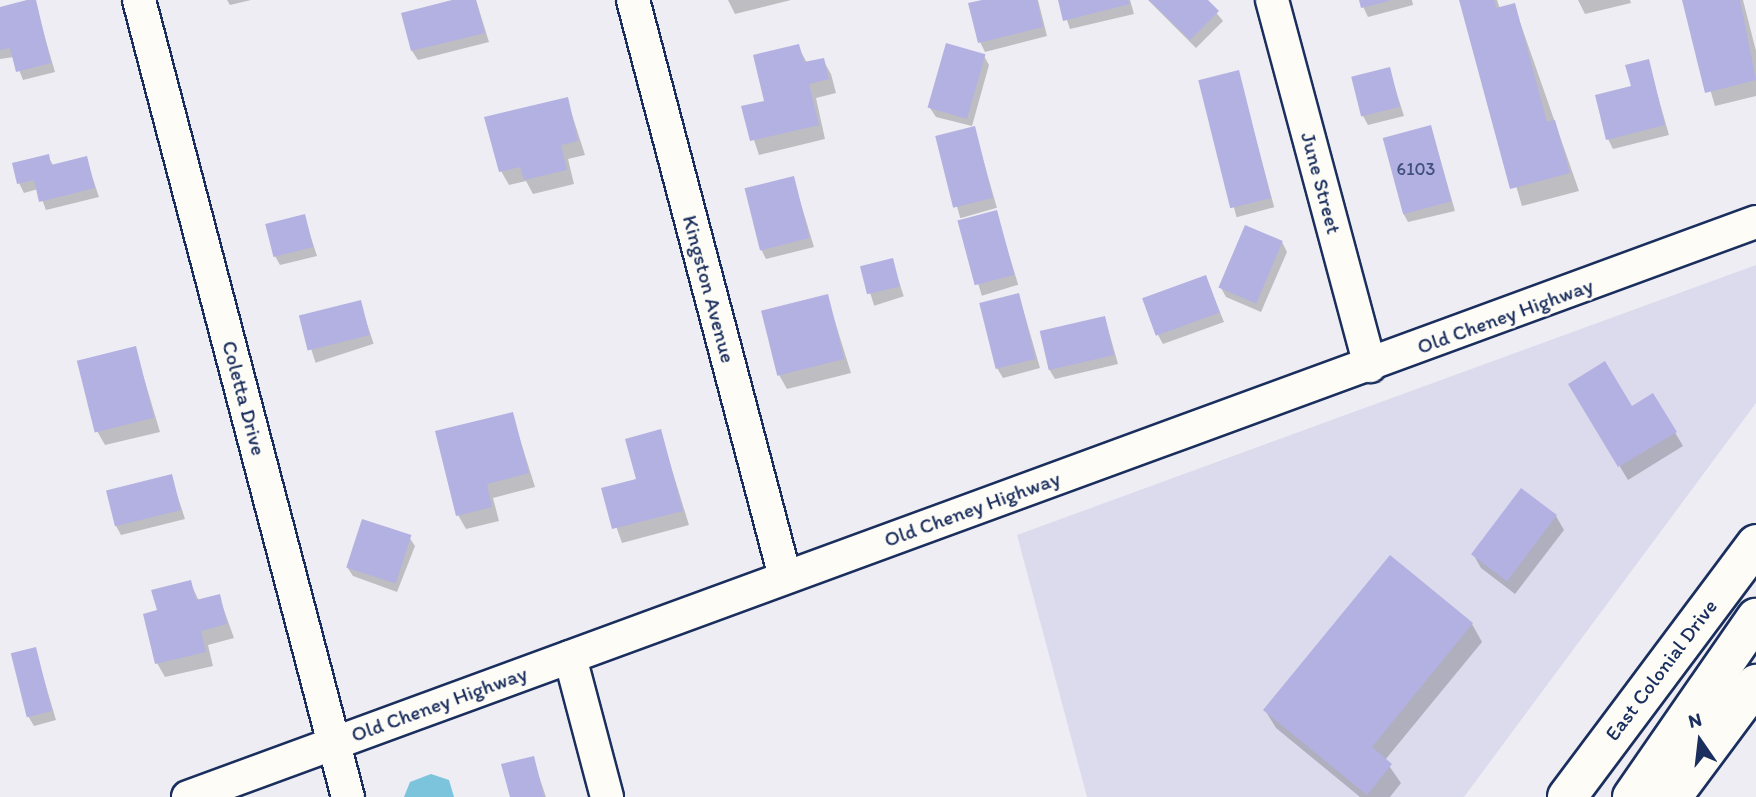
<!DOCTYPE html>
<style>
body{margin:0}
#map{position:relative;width:1756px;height:797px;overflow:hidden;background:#eeedf3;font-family:Itim,sans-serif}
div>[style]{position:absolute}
.built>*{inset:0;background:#dcdbee}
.water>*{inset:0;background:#7cc4dc}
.shadow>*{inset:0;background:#0003;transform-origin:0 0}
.building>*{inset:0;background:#b2b1e2;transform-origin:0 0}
.roads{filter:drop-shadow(2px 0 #1b2f5e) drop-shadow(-2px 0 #1b2f5e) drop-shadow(0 2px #1b2f5e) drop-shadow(0 -2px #1b2f5e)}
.minor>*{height:32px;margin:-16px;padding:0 16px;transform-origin:16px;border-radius:16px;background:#fdfcf7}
.highway>*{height:38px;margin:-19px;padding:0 19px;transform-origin:19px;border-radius:19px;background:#fdfcf7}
span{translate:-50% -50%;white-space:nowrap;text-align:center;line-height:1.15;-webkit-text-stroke:5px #fdfcf7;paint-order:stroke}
.number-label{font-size:18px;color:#41507f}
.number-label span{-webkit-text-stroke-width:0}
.street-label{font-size:21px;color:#1b2f5e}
.north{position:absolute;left:1665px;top:706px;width:70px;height:70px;-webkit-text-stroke:5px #fdfcf7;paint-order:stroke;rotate:346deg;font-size:19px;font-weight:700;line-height:28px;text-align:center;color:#1b2f5e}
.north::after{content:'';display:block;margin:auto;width:24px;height:32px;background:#1b2f5e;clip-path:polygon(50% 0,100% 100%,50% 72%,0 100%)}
</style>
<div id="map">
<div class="built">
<i style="clip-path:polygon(1756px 265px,1756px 403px,1464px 797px,1087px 797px,1017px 535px)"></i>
</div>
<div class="water">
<i style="clip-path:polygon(431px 774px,449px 780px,454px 797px,404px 797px,410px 782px)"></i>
</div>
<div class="shadow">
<i style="clip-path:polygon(34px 0,55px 72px,23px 80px,14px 57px,0 59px,0 9px)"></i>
<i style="clip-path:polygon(227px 0,251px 0,230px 5px)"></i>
<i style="clip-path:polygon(459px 0,476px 0,489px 42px,418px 60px,412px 51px)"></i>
<i style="clip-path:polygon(728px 0,791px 0,735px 14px)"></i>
<i style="clip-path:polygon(989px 0,1038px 0,1047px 36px,985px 52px,980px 42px)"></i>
<i style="clip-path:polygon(1060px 0,1130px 0,1134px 14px,1070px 29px)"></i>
<i style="clip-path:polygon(1148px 0,1206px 0,1223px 21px,1196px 48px)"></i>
<i style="clip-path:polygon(1360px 0,1412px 0,1413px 5px,1368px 17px)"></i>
<i style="clip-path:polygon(1461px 0,1497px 0,1500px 9px,1514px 5px,1579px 191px,1522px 206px)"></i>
<i style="clip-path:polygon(1578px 0,1630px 0,1631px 3px,1585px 14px)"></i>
<i style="clip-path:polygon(1684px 0,1743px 0,1756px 51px,1756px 96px,1715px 106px)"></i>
<i style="clip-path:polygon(798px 46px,807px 63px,823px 60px,831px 74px,836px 93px,816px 98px,825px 139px,759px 155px,743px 107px,766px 102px)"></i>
<i style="clip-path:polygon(984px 56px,989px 65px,972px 126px,936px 117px,930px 108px)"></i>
<i style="clip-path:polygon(1648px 62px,1669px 135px,1613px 149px,1608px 139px)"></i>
<i style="clip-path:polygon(1389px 69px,1404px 116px,1368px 125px,1363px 116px)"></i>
<i style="left:1238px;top:72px;width:140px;height:39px;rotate:75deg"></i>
<i style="clip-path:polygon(567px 99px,585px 155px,568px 159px,574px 184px,533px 194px,526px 181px,509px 185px,501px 171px)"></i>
<i style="clip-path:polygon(1431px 127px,1455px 211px,1408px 222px,1403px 213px)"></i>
<i style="left:974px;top:128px;width:83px;height:38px;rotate:74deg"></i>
<i style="clip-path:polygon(48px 156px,54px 167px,86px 158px,99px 197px,46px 210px,38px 189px,24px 193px,19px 183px)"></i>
<i style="clip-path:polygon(793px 178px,814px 247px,766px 259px,761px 249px)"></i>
<i style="left:996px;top:212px;width:76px;height:38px;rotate:73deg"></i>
<i style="clip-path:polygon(304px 216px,317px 256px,280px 265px,275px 256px)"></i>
<i style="clip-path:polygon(1282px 242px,1287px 252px,1261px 312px,1226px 297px,1221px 288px)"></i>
<i style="left:892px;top:260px;width:38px;height:31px;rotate:72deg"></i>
<i style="clip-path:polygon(1206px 277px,1224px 322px,1163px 344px,1158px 335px)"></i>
<i style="clip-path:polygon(1019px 295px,1040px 368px,1003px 378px,997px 368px)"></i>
<i style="clip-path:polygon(827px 296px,851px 373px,787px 389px,779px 375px)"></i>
<i style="left:360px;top:302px;width:44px;height:61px;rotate:72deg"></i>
<i style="clip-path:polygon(1105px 318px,1118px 364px,1055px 379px,1049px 369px)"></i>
<i style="clip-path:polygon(135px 348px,160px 432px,105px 445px,97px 431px)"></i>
<i style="clip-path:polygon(1570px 384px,1631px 408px,1653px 395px,1683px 446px,1628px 480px)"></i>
<i style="clip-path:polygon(512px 414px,535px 487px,493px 498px,499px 521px,466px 529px,458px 515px)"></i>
<i style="clip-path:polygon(660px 431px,689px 525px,622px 543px,603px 489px,638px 480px)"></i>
<i style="clip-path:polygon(171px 476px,185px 519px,121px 535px,116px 526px)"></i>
<i style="clip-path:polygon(1556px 516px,1564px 530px,1515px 594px,1481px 568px,1473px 554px)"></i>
<i style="clip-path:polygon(409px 537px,415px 546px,397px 592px,353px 576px,347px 567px)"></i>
<i style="clip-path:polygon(190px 582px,199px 601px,219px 596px,234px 638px,208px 645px,213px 666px,165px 677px,157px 663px,159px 612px)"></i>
<i style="clip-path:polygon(1472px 624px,1482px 642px,1385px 760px,1401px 783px,1390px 797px,1360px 797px,1276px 728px,1265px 710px)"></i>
<i style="clip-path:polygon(35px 649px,56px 720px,34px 726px,28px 716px)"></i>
<i style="clip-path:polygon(533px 758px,546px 797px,511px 797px)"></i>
</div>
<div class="building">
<i style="clip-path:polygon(27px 0,36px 0,51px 63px,16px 72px,10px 48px,0 50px,0 7px)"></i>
<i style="clip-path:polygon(452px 0,476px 0,485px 33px,411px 51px,401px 13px)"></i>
<i style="clip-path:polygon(982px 0,1037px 0,1043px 27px,978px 43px,968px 3px)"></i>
<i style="clip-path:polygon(1058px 0,1128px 0,1130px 4px,1063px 21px)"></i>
<i style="clip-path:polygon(1149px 0,1208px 0,1219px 11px,1190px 40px)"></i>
<i style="clip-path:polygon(1359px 0,1389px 0,1389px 1px,1361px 8px)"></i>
<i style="clip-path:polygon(1459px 0,1494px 0,1496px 8px,1515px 3px,1547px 122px,1555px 120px,1570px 173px,1510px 189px)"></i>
<i style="clip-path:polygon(1682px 0,1740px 0,1756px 80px,1705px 93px)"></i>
<i style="left:946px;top:43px;width:41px;height:67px;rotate:16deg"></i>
<i style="clip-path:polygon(799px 44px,804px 62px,824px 58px,829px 79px,809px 84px,819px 125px,750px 141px,741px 106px,764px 101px,753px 55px)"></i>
<i style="clip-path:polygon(1649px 59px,1665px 125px,1606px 140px,1595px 95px,1631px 86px,1625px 65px)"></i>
<i style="left:1390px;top:67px;width:41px;height:40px;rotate:76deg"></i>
<i style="left:1239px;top:70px;width:132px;height:42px;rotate:76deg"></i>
<i style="clip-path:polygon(568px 97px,578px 141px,561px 145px,567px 170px,524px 180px,520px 167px,499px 172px,484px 117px)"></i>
<i style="left:1431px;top:125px;width:79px;height:50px;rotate:75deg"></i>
<i style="left:975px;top:126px;width:74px;height:41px;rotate:76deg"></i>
<i style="clip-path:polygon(49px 154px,51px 165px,87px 156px,95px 188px,39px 202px,34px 180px,17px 184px,12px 163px)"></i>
<i style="left:794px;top:176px;width:64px;height:51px;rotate:76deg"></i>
<i style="left:997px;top:210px;width:67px;height:41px;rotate:75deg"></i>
<i style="left:305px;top:214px;width:34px;height:41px;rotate:76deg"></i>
<i style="left:1245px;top:225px;width:41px;height:68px;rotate:23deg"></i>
<i style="left:893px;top:258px;width:29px;height:34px;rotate:76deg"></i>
<i style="left:1206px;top:275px;width:40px;height:68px;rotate:70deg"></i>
<i style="left:1019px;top:293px;width:68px;height:41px;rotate:76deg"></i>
<i style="left:828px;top:294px;width:67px;height:69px;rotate:76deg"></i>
<i style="left:361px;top:300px;width:36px;height:64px;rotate:76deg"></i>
<i style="left:1105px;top:316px;width:40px;height:67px;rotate:77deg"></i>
<i style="left:136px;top:346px;width:74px;height:61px;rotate:76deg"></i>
<i style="clip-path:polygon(1605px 361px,1632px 406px,1653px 393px,1677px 432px,1618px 467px,1568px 384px)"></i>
<i style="clip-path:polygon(513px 412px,529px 473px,487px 484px,492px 507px,456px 516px,435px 431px)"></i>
<i style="clip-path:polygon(661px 429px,683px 511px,612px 529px,601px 488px,636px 479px,625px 439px)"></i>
<i style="left:172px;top:474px;width:37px;height:68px;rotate:76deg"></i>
<i style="left:1521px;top:488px;width:45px;height:83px;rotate:37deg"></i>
<i style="left:362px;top:519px;width:52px;height:51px;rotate:18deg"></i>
<i style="clip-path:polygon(1390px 555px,1473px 623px,1372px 747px,1392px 764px,1367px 795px,1263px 710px)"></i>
<i style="clip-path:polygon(191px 580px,196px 600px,220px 594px,227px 624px,201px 631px,206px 652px,155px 664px,143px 614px,157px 610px,151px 590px)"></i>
<i style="left:36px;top:647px;width:66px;height:26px;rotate:76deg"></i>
<i style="clip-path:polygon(534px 756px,544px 797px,510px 797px,501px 764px)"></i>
</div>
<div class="roads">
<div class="minor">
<i style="left:139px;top:0;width:824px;rotate:75.31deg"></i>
<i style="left:633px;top:0;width:597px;rotate:75.24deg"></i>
<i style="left:1272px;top:0;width:379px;rotate:75deg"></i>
<i style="left:570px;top:657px;width:145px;rotate:75.2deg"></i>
<i style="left:188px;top:797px;width:1670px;rotate:-20.14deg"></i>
</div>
<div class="highway">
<i style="left:1567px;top:797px;width:316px;rotate:-53.2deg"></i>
<i style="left:1632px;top:797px;width:218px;rotate:-55.3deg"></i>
<i style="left:1672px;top:797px;width:141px;rotate:-53.4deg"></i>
</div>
</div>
<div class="number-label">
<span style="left:1416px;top:169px">6103</span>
</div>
<div class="street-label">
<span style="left:1321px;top:183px;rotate:75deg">June Street</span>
<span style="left:709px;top:289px;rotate:75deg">Kingston Avenue</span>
<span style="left:1505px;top:316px;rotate:-20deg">Old Cheney Highway</span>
<span style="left:244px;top:398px;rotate:75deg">Coletta Drive</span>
<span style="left:972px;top:509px;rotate:-20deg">Old Cheney Highway</span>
<span style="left:1661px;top:670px;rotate:-53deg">East Colonial Drive</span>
<span style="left:439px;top:704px;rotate:-20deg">Old Cheney Highway</span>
</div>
<div class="north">N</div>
</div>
